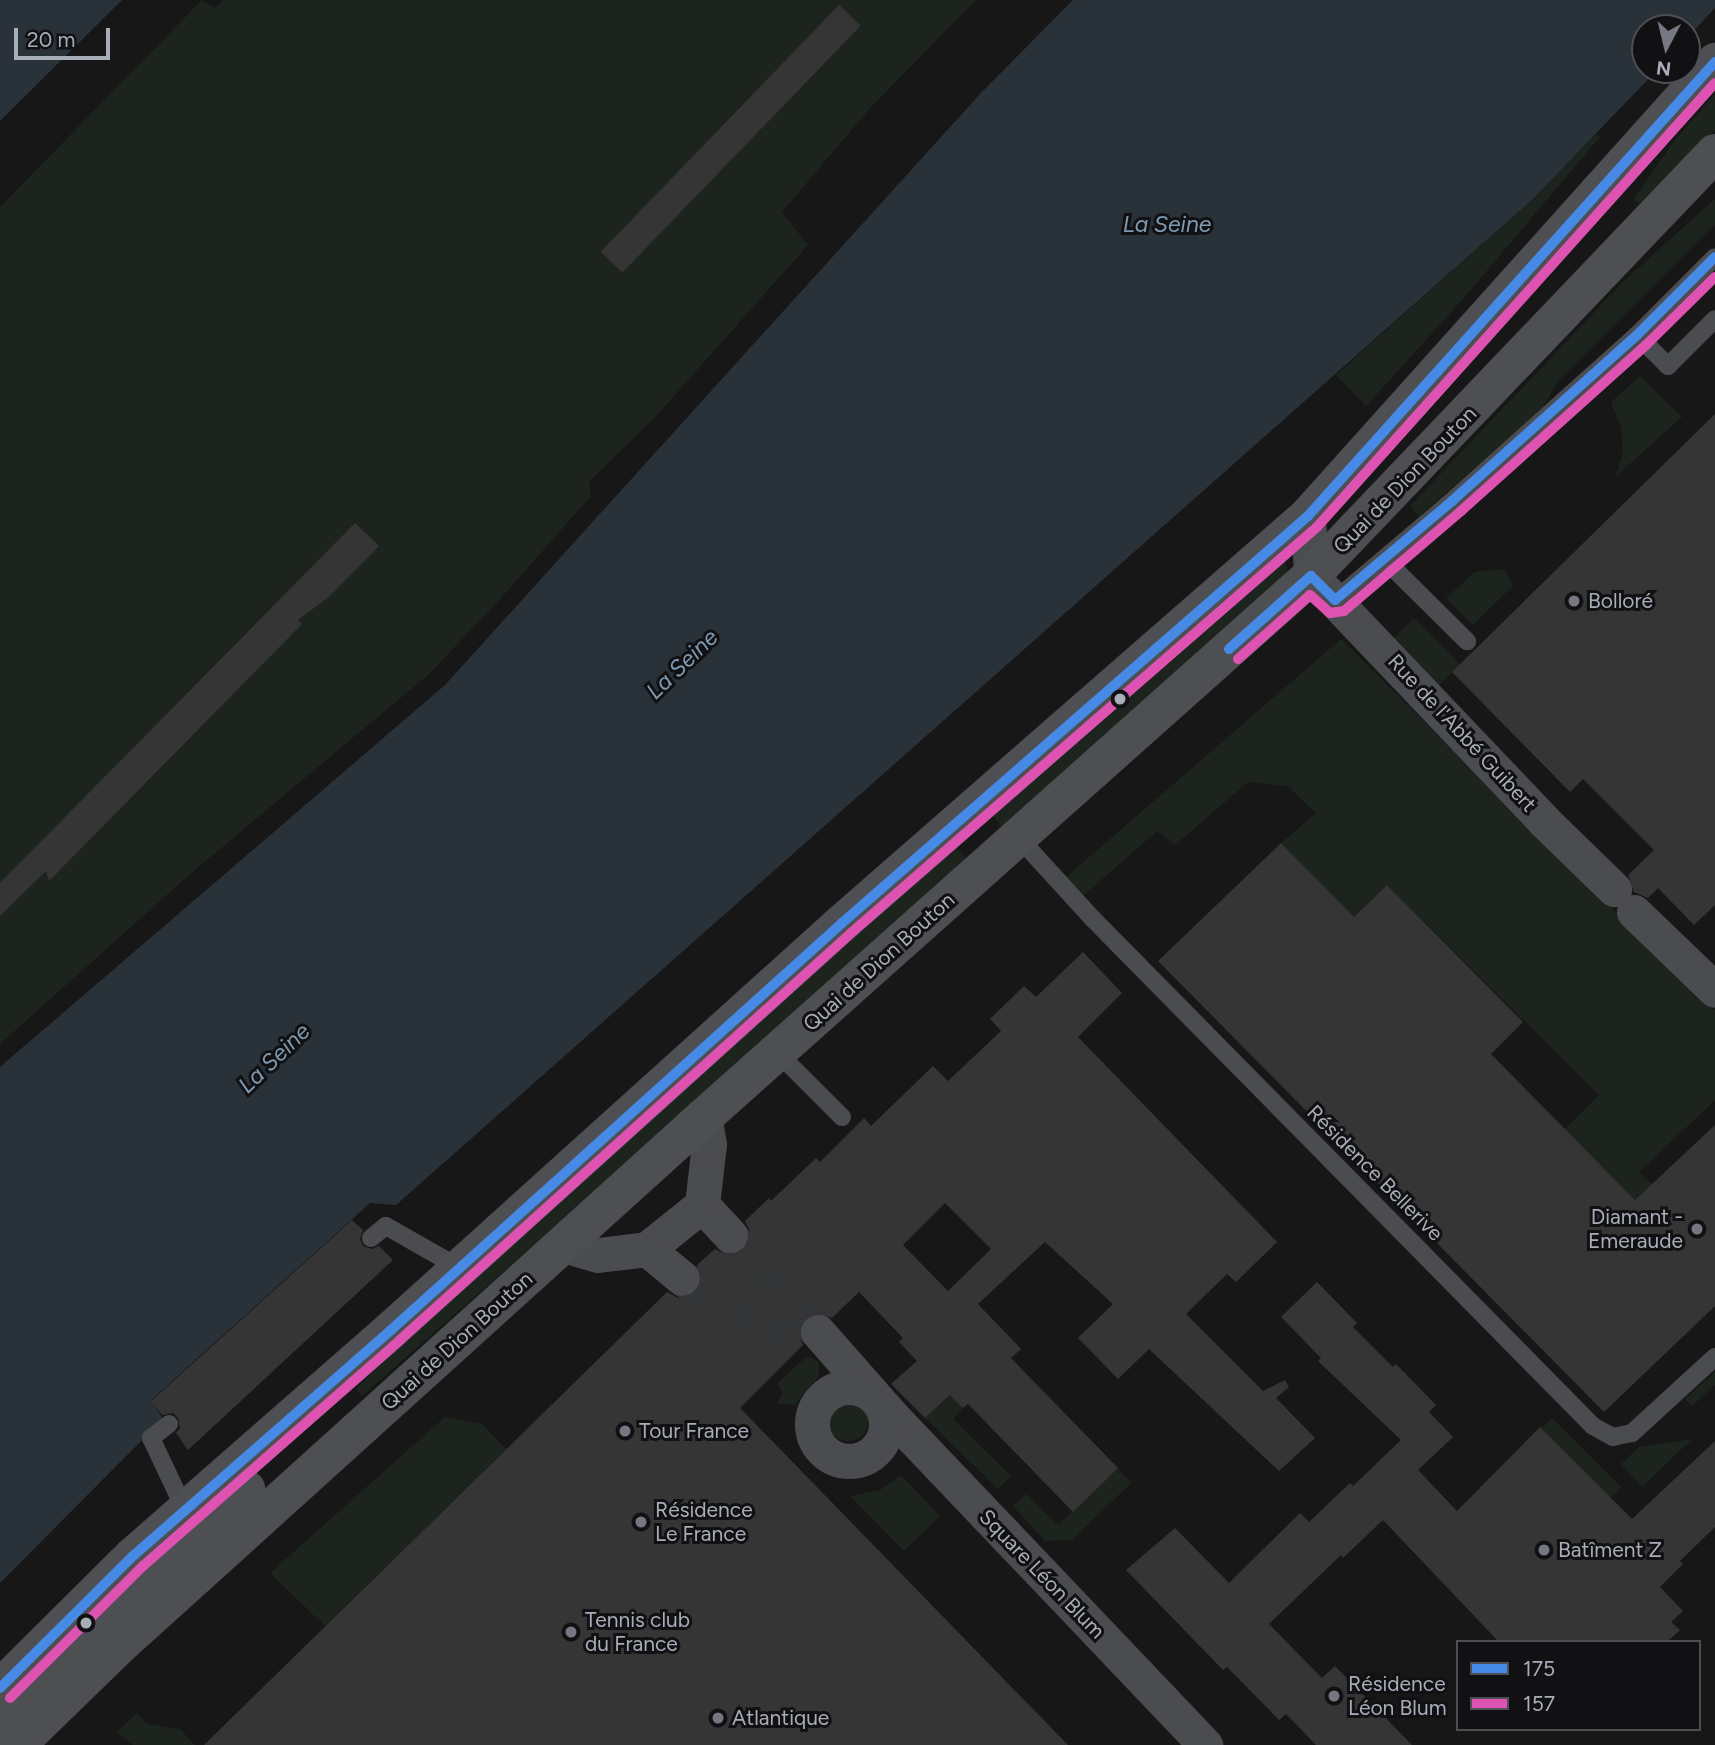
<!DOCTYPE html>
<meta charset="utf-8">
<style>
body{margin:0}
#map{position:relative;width:1715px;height:1745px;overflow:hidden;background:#171717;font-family:Figtree,sans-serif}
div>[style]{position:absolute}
.green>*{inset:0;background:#1d241e;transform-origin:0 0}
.round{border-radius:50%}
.water>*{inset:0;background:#2a3239}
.building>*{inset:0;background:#353536;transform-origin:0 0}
.street-tunnel>*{height:35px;margin-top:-17.5px;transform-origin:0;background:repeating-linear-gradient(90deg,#343537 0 35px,transparent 0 53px)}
.lane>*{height:18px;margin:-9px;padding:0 9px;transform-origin:9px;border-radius:9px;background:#4b4c50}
.street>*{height:35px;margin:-17.5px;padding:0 17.5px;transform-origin:17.5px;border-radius:17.5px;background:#4b4c50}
.street>.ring{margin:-17.5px;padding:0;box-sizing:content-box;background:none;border:35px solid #4b4c50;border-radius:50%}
.primary>*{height:38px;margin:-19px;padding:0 19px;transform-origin:19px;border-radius:19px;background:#4d4f52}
.bus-1>*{height:10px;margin:-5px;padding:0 5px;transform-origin:5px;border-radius:5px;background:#468ae6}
.bus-2>*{height:10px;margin:-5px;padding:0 5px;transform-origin:5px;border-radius:5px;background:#de53b2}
.dots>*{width:19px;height:19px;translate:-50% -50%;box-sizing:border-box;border:4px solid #111113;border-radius:50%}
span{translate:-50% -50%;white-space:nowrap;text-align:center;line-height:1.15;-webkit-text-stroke:6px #111113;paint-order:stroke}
.street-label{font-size:21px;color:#a8adb8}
.poi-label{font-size:21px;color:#a8adb8}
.left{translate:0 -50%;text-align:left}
.right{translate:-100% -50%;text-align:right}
.water-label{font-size:23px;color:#7f9bb3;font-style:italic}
.legend{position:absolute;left:1456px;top:1640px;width:245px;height:91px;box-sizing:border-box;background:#111113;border:2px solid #4d4f55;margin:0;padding:9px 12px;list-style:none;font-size:21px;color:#a8adb8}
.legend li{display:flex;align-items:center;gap:14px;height:35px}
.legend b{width:35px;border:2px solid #4d4f55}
.north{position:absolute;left:1631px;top:14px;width:70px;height:70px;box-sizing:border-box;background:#111113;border:2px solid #4d4f55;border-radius:50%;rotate:187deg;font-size:19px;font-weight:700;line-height:28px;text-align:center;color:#a8adb8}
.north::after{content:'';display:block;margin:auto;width:24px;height:32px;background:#757880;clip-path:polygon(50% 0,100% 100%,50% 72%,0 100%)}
.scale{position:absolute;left:14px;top:28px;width:96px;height:32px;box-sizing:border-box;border:4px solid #a8adb8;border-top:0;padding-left:9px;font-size:21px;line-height:24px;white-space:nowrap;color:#a8adb8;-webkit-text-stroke:5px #111113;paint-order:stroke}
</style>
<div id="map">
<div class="green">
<i style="clip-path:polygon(202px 0,215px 8px,223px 0,976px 0,871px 107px,782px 212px,808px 245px,658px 414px,589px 482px,591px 496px,502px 597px,429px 674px,189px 875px,0 1044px,0 207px)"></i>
<i style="clip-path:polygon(1715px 94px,1715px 130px,1644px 206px,1633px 200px,1675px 140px)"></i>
<i style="clip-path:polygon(1596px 134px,1600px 137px,1463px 299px,1366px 406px,1336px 375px,1533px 199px)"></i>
<i style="clip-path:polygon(1715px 199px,1715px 224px,1556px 383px,1542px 410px,1419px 516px,1410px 506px,1624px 281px)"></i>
<i style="clip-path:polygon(1640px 376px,1682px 417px,1615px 477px,1623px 453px,1621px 427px,1611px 402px)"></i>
<i style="clip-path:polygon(1285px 558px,1289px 579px,1005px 831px,991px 814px)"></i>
<i style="clip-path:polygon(1504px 569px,1513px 586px,1473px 625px,1446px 598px,1475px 572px)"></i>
<i style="left:1414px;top:618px;width:65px;height:30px;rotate:45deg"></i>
<i style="clip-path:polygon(1341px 639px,1715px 1010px,1715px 1100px,1639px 1172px,1652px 1184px,1635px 1200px,1565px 1129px,1599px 1095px,1387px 885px,1354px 917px,1281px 843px,1316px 813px,1287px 786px,1248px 782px,1175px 845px,1157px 831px,1084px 895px,1065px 878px)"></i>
<i style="clip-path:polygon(955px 846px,969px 862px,362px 1396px,356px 1389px,479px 1265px)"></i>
<i style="clip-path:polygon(807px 1356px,819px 1362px,818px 1377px,795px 1404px,777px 1404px,783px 1392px,777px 1384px)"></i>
<i style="clip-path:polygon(1715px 1372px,1715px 1385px,1692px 1406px,1685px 1399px)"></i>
<i style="clip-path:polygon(951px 1395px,963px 1408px,953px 1419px,1011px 1476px,998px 1489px,925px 1418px)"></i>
<i class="round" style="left:827px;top:1399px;width:42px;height:42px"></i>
<i style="clip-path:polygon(445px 1417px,482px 1424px,506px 1449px,325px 1626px,270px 1573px)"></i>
<i style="left:1552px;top:1418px;width:98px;height:15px;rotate:45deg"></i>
<i style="clip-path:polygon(1692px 1439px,1642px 1487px,1621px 1464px,1639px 1447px)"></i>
<i style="clip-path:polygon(1118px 1468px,1131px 1483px,1072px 1540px,1045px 1541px,1013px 1506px,1026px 1494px,1058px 1525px)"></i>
<i style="clip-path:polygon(901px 1475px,940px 1516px,904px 1551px,850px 1496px,880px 1490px)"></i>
<i style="clip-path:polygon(137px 1713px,147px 1724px,180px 1729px,195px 1745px,133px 1745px,117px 1732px)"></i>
</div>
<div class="water">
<i style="clip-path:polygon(0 0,122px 0,0 121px)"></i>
<i style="clip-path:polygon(1073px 0,1715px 0,1715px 8px,1687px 38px,1687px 28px,1645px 28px,1645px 70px,1657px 70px,1533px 199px,396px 1205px,370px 1203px,151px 1400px,163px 1419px,0 1583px,0 1067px,445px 685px,980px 94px)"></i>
</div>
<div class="building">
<i style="left:839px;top:5px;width:30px;height:343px;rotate:44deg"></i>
<i style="clip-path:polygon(1715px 414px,1715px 905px,1694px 925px,1658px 888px,1648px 898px,1634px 892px,1628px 875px,1654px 850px,1583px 779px,1570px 792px,1452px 672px)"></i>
<i style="clip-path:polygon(355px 523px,379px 546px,330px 596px,298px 620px,302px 624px,49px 881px,46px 871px,0 916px,0 883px)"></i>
<i style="clip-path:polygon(1281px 843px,1354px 917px,1387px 885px,1523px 1022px,1491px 1054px,1635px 1200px,1715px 1125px,1715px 1306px,1604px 1412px,1158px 961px)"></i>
<i style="clip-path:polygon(evenodd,1083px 952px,1122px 993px,1078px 1037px,1277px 1242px,1236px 1282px,1227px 1274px,1186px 1314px,1263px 1391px,1285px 1380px,1289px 1387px,1276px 1398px,1315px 1438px,1279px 1471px,1149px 1349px,1118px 1379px,1078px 1338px,1113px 1304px,1045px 1242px,978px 1304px,1021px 1349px,1011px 1358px,1118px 1468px,1073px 1512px,968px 1404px,963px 1408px,950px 1395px,925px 1418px,891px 1384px,917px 1361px,899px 1342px,903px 1338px,859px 1292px,832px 1318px,815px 1312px,804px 1317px,798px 1335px,803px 1345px,740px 1408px,1068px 1745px,204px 1745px,667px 1292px,678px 1298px,690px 1297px,702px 1282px,697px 1265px,715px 1249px,724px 1254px,734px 1255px,744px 1249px,750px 1231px,745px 1221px,769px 1198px,771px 1201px,816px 1158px,820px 1162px,864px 1118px,871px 1126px,933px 1066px,948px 1081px,1001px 1031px,990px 1019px,1024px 986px,1036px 997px,1083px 952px,945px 1203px,991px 1249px,948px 1291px,903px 1245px,945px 1203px)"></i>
<i style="clip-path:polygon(352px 1220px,363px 1230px,360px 1239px,363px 1246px,372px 1249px,379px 1246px,393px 1260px,188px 1450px,176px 1433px,180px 1428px,178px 1418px,173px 1413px,162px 1415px,151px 1401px)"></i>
<i style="clip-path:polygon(1317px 1282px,1357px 1323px,1353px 1327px,1393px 1367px,1396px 1364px,1436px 1405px,1429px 1412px,1453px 1437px,1418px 1470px,1457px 1511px,1540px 1427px,1632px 1519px,1715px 1441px,1715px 1527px,1680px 1561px,1683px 1564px,1660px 1587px,1683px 1611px,1671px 1622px,1680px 1630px,1667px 1642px,1499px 1642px,1383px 1520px,1343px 1558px,1341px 1555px,1269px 1624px,1322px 1678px,1335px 1666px,1412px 1745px,1316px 1745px,1286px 1714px,1279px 1720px,1227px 1667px,1223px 1670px,1126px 1570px,1175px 1528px,1229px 1583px,1300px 1513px,1309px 1522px,1350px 1483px,1353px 1486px,1401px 1440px,1318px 1361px,1321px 1358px,1281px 1317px)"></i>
</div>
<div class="street-tunnel">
<i style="left:682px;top:1278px;width:94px;rotate:33.7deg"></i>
<i style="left:760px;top:1330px;width:58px;rotate:2deg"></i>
<i style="left:818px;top:1332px;width:131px;rotate:-132.2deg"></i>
</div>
<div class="lane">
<i style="left:1637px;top:335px;width:44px;rotate:45deg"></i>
<i style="left:1668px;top:366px;width:66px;rotate:-45deg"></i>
<i style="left:1384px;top:559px;width:117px;rotate:44.7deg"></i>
<i style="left:1335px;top:600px;width:153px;rotate:-40.2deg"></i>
<i style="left:1452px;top:501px;width:249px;rotate:-41.9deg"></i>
<i style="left:1637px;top:335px;width:110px;rotate:-45deg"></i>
<i style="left:1019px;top:838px;width:110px;rotate:47.6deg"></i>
<i style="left:1093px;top:919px;width:712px;rotate:45.4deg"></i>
<i style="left:1593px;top:1426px;width:23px;rotate:29deg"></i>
<i style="left:1613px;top:1437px;width:19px;rotate:-12deg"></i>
<i style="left:1632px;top:1433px;width:113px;rotate:-42.5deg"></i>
<i style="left:777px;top:1052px;width:92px;rotate:45deg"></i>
<i style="left:371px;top:1238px;width:19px;rotate:-39deg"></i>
<i style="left:386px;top:1226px;width:83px;rotate:29.7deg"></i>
<i style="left:169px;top:1424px;width:23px;rotate:142deg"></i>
<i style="left:151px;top:1438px;width:80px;rotate:64.7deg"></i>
</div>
<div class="street">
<i style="left:1308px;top:516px;width:60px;rotate:87.1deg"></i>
<i style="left:1311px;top:576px;width:338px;rotate:46.4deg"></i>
<i style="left:1544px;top:821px;width:98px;rotate:44.2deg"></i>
<i style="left:1634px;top:912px;width:112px;rotate:43.9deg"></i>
<i style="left:702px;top:1205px;width:41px;rotate:47deg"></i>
<i style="left:563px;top:1245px;width:36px;rotate:16deg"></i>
<i style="left:598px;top:1255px;width:49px;rotate:-7deg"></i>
<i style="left:647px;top:1249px;width:70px;rotate:-38.7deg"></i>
<i style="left:702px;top:1205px;width:61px;rotate:-83.5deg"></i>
<i style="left:709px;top:1144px;width:27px;rotate:-100deg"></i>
<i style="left:647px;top:1249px;width:45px;rotate:39.6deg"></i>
<i style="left:818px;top:1332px;width:111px;rotate:48.7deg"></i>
<i style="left:891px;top:1415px;width:456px;rotate:46.4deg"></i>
<i class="ring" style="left:812px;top:1387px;width:39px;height:39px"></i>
</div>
<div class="primary">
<i style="left:0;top:1688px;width:187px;rotate:-44.8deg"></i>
<i style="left:133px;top:1556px;width:343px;rotate:-41.2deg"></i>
<i style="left:391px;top:1330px;width:607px;rotate:-42.06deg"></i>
<i style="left:842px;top:923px;width:619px;rotate:-41.13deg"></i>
<i style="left:1308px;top:516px;width:610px;rotate:-48.12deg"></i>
<i style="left:0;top:1722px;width:339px;rotate:-43.4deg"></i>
<i style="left:17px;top:1745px;width:144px;rotate:-44.2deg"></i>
<i style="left:120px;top:1645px;width:787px;rotate:-42.12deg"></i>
<i style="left:704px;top:1117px;width:813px;rotate:-41.71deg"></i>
<i style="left:1311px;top:576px;width:585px;rotate:-46.32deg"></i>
</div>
<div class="bus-1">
<i style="left:1229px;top:649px;width:110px;rotate:-41.7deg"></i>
<i style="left:1311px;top:576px;width:34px;rotate:45deg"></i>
<i style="left:1335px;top:600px;width:153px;rotate:-40.2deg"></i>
<i style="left:1452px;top:501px;width:249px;rotate:-41.9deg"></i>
<i style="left:1637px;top:335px;width:110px;rotate:-45deg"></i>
<i style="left:0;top:1688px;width:187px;rotate:-44.8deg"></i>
<i style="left:133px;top:1556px;width:343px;rotate:-41.2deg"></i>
<i style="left:391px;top:1330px;width:607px;rotate:-42.06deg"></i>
<i style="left:842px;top:923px;width:619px;rotate:-41.13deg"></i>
<i style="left:1308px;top:516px;width:610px;rotate:-48.12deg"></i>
</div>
<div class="bus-2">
<i style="left:1238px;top:659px;width:96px;rotate:-41.6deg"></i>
<i style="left:1310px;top:595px;width:27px;rotate:42deg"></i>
<i style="left:1330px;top:613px;width:14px;rotate:-8deg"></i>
<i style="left:1344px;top:611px;width:154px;rotate:-40.5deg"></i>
<i style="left:1461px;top:511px;width:249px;rotate:-41.9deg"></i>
<i style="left:1646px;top:345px;width:97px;rotate:-44.6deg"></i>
<i style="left:10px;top:1698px;width:187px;rotate:-44.8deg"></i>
<i style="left:143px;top:1566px;width:342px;rotate:-41.3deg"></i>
<i style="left:400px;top:1340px;width:607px;rotate:-42.06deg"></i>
<i style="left:851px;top:933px;width:618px;rotate:-41.06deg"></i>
<i style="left:1317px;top:527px;width:596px;rotate:-48.13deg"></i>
</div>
<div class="dots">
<i style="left:1574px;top:601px;background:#757880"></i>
<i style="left:1120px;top:699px;background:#a8adb8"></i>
<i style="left:1697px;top:1229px;background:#757880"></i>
<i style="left:625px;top:1431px;background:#757880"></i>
<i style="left:641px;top:1522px;background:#757880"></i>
<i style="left:1544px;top:1550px;background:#757880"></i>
<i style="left:86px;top:1623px;background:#a8adb8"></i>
<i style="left:571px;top:1632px;background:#757880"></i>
<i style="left:1334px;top:1696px;background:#757880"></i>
<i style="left:718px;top:1718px;background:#757880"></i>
</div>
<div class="street-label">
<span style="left:1405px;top:480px;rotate:-46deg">Quai de Dion Bouton</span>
<span style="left:1462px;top:733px;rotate:47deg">Rue de l'Abbé Guibert</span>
<span style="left:879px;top:962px;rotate:-42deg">Quai de Dion Bouton</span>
<span style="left:1375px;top:1173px;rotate:45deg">Résidence Bellerive</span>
<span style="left:457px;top:1341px;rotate:-42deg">Quai de Dion Bouton</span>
<span style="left:1042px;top:1574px;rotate:46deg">Square Léon Blum</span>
</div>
<div class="poi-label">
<span class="left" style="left:1588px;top:601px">Bolloré</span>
<span class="right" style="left:1683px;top:1229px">Diamant -<br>Emeraude</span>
<span class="left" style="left:639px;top:1431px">Tour France</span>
<span class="left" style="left:655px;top:1522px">Résidence<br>Le France</span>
<span class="left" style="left:1558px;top:1550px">Batîment Z</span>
<span class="left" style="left:585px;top:1632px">Tennis club<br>du France</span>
<span class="left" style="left:1348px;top:1696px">Résidence<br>Léon Blum</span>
<span class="left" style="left:732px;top:1718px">Atlantique</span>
</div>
<div class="water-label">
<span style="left:1167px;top:224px">La Seine</span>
<span style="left:682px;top:664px;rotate:-44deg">La Seine</span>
<span style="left:274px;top:1058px;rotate:-44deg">La Seine</span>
</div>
<ul class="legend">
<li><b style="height:9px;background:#468ae6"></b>175</li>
<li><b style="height:9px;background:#de53b2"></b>157</li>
</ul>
<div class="north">N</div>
<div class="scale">20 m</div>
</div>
